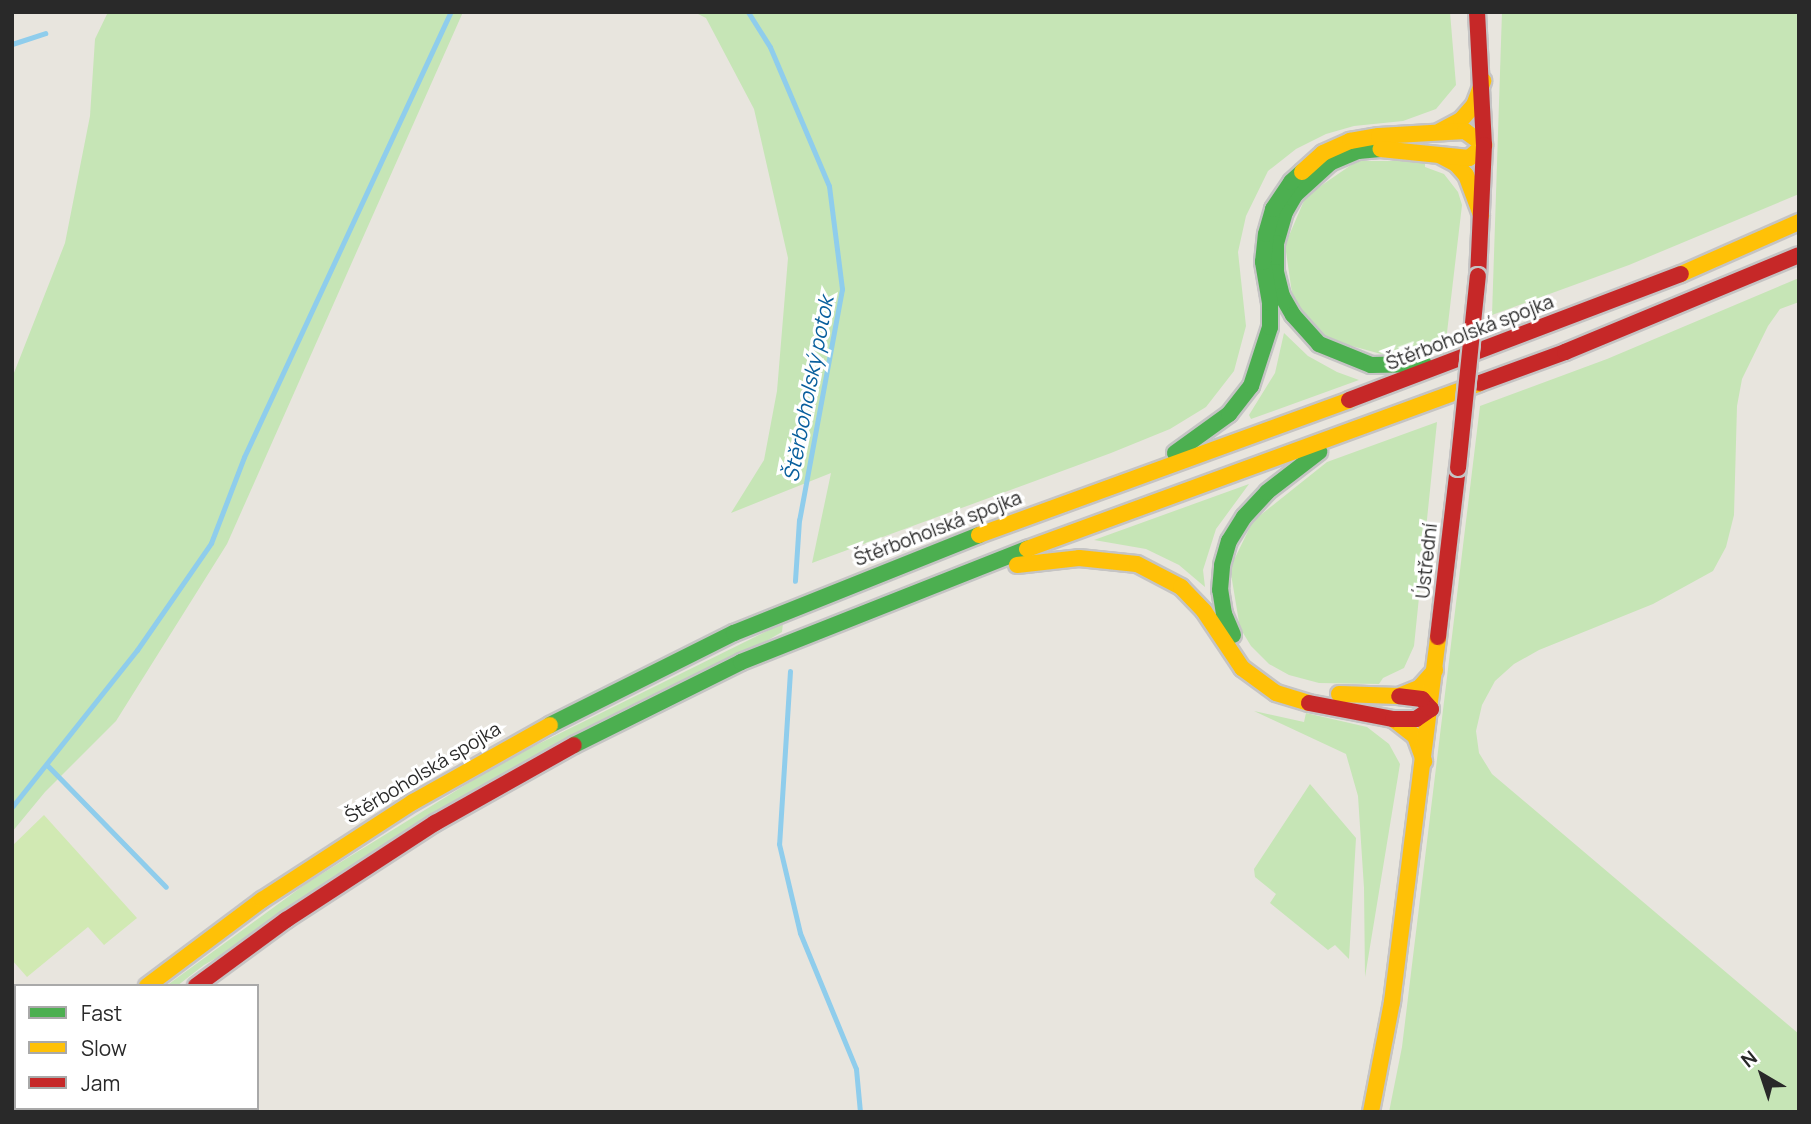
<!DOCTYPE html>
<meta charset="utf-8">
<style>
body{margin:0}
#map{position:relative;width:1811px;height:1124px;overflow:hidden;background:#e8e5de;font-family:Manrope,sans-serif}
div>[style]{position:absolute}
.green>*{inset:0;background:#c6e5b6}
.pitch>*{inset:0;background:#d1e9b3}
.stream>*{height:5px;margin:-2.5px;padding:0 2.5px;transform-origin:2.5px;border-radius:2.5px;background:#8fcdec}
.roads{filter:drop-shadow(2px 0 #c5c4c4) drop-shadow(-2px 0 #c5c4c4) drop-shadow(0 2px #c5c4c4) drop-shadow(0 -2px #c5c4c4)}
.fast>*{height:16px;margin:-8px;padding:0 8px;transform-origin:8px;border-radius:8px;background:#4caf50}
.slow>*{height:16px;margin:-8px;padding:0 8px;transform-origin:8px;border-radius:8px;background:#ffc107}
.jam>*{height:16px;margin:-8px;padding:0 8px;transform-origin:8px;border-radius:8px;background:#c62828}
.bridges{filter:drop-shadow(2px 0 #c5c4c4) drop-shadow(-2px 0 #c5c4c4) drop-shadow(0 2px #c5c4c4) drop-shadow(0 -2px #c5c4c4)}
.jam-bridge>*{height:16px;margin:-8px;padding:0 8px;transform-origin:8px;border-radius:8px;background:#c62828}
span{translate:-50% -50%;white-space:nowrap;text-align:center;line-height:1.15;-webkit-text-stroke:6px #fff;paint-order:stroke}
.street-label{font-size:19px;color:#292929}
.water-label{font-size:21px;color:#095f9d;font-style:italic}
.frame{position:absolute;inset:0;border:14px solid #292929;pointer-events:none}
.legend{position:absolute;left:14px;top:984px;width:245px;height:126px;box-sizing:border-box;background:#fff;border:2px solid #a9a9a9;margin:0;padding:9px 12px;list-style:none;font-size:21px;color:#292929}
.legend li{display:flex;align-items:center;gap:14px;height:35px}
.legend b{width:35px;border:2px solid #a9a9a9}
.north{position:absolute;left:1727px;top:1040px;width:70px;height:70px;-webkit-text-stroke:5px #fff;paint-order:stroke;rotate:321deg;font-size:19px;font-weight:700;line-height:28px;text-align:center;color:#292929}
.north::after{content:'';display:block;margin:auto;width:24px;height:32px;background:#292929;clip-path:polygon(50% 0,100% 100%,50% 72%,0 100%)}
</style>
<div id="map">
<div class="green">
<i style="clip-path:polygon(108px 12px,463px 12px,227px 544px,116px 721px,45px 792px,12px 832px,12px 378px,65px 243px,90px 116px,95px 39px)"></i>
<i style="clip-path:polygon(694px 12px,1450px 12px,1456px 85px,1436px 109px,1403px 121px,1354px 126px,1326px 134px,1296px 149px,1268px 171px,1246px 216px,1238px 252px,1246px 326px,1234px 371px,1206px 407px,1170px 429px,1111px 453px,812px 563px,831px 473px,731px 513px,764px 460px,777px 391px,788px 258px,754px 109px,706px 18px)"></i>
<i style="clip-path:polygon(1502px 12px,1799px 12px,1799px 194px,1629px 265px,1492px 315px)"></i>
<i style="clip-path:polygon(1357px 161px,1425px 161px,1425px 167px,1444px 174px,1458px 192px,1462px 205px,1446px 341px,1417px 352px,1392px 357px,1330px 340px,1293px 300px,1285px 245px,1306px 196px)"></i>
<i style="clip-path:polygon(1799px 278px,1799px 302px,1780px 309px,1768px 326px,1742px 379px,1737px 406px,1734px 515px,1726px 547px,1713px 571px,1653px 604px,1539px 650px,1514px 664px,1495px 681px,1482px 705px,1476px 731px,1479px 753px,1492px 774px,1799px 1034px,1799px 1112px,1389px 1112px,1402px 1047px,1480px 406px,1607px 359px)"></i>
<i style="clip-path:polygon(1284px 333px,1308px 356px,1337px 372px,1359px 380px,1251px 419px,1249px 415px,1275px 373px)"></i>
<i style="clip-path:polygon(1437px 422px,1414px 646px,1404px 668px,1383px 678px,1379px 684px,1319px 683px,1289px 675px,1269px 664px,1251px 646px,1240px 628px,1230px 568px,1253px 521px,1327px 462px)"></i>
<i style="clip-path:polygon(1249px 484px,1216px 529px,1203px 570px,1205px 587px,1179px 565px,1146px 549px,1094px 540px)"></i>
<i style="clip-path:polygon(783px 623px,782px 632px,204px 965px,177px 986px,166px 986px,307px 883px,504px 761px)"></i>
<i style="clip-path:polygon(1254px 711px,1304px 722px,1306px 713px,1367px 727px,1389px 744px,1400px 764px,1365px 977px,1364px 888px,1358px 796px,1346px 754px)"></i>
<i style="clip-path:polygon(1310px 784px,1356px 838px,1349px 959px,1335px 945px,1328px 950px,1270px 903px,1276px 894px,1255px 877px,1254px 869px)"></i>
</div>
<div class="pitch">
<i style="clip-path:polygon(44px 815px,137px 918px,104px 945px,88px 927px,27px 977px,12px 960px,12px 846px)"></i>
</div>
<div class="stream">
<i style="left:748px;top:12px;width:41px;rotate:57.8deg"></i>
<i style="left:770px;top:47px;width:151px;rotate:67deg"></i>
<i style="left:829px;top:186px;width:104px;rotate:82.8deg"></i>
<i style="left:842px;top:289px;width:235px;rotate:100.5deg"></i>
<i style="left:799px;top:520px;width:61px;rotate:93.8deg"></i>
<i style="left:12px;top:44px;width:35px;rotate:-18deg"></i>
<i style="left:790px;top:671px;width:173px;rotate:93.6deg"></i>
<i style="left:779px;top:844px;width:91px;rotate:76.7deg"></i>
<i style="left:800px;top:933px;width:147px;rotate:67.6deg"></i>
<i style="left:856px;top:1069px;width:43px;rotate:84.7deg"></i>
<i style="left:47px;top:765px;width:170px;rotate:45.7deg"></i>
<i style="left:12px;top:807px;width:201px;rotate:-51.5deg"></i>
<i style="left:137px;top:650px;width:130px;rotate:-55.3deg"></i>
<i style="left:211px;top:543px;width:92px;rotate:-69deg"></i>
<i style="left:244px;top:457px;width:491px;rotate:-65.1deg"></i>
<i style="left:229px;top:1108px;width:4px;rotate:90deg"></i>
</div>
<div class="roads">
<div class="fast">
<i style="left:1380px;top:149px;width:22px;rotate:175deg"></i>
<i style="left:1358px;top:151px;width:30px;rotate:157deg"></i>
<i style="left:1330px;top:163px;width:47px;rotate:137.6deg"></i>
<i style="left:1295px;top:195px;width:20px;rotate:120deg"></i>
<i style="left:1285px;top:212px;width:32px;rotate:106deg"></i>
<i style="left:1276px;top:243px;width:29px;rotate:90deg"></i>
<i style="left:1276px;top:272px;width:25px;rotate:76deg"></i>
<i style="left:1282px;top:296px;width:22px;rotate:60deg"></i>
<i style="left:1293px;top:315px;width:39px;rotate:48deg"></i>
<i style="left:1319px;top:344px;width:56px;rotate:22deg"></i>
<i style="left:1371px;top:365px;width:53px;rotate:-1.1deg"></i>
<i style="left:1175px;top:453px;width:67px;rotate:-35.8deg"></i>
<i style="left:1229px;top:414px;width:36px;rotate:-52deg"></i>
<i style="left:1251px;top:386px;width:62px;rotate:-72.1deg"></i>
<i style="left:1270px;top:327px;width:24px;rotate:-90deg"></i>
<i style="left:1270px;top:303px;width:42px;rotate:-99.7deg"></i>
<i style="left:1263px;top:262px;width:28px;rotate:-84deg"></i>
<i style="left:1266px;top:234px;width:26px;rotate:-74deg"></i>
<i style="left:1273px;top:209px;width:32px;rotate:-56deg"></i>
<i style="left:1291px;top:182px;width:15px;rotate:-42deg"></i>
<i style="left:1233px;top:635px;width:23px;rotate:-113deg"></i>
<i style="left:1224px;top:614px;width:24px;rotate:-99deg"></i>
<i style="left:1220px;top:590px;width:25px;rotate:-85deg"></i>
<i style="left:1222px;top:565px;width:25px;rotate:-74deg"></i>
<i style="left:1229px;top:541px;width:28px;rotate:-58deg"></i>
<i style="left:1244px;top:517px;width:34px;rotate:-47deg"></i>
<i style="left:1267px;top:492px;width:66px;rotate:-37.6deg"></i>
<i style="left:550px;top:725px;width:206px;rotate:-26.6deg"></i>
<i style="left:734px;top:633px;width:264px;rotate:-21.8deg"></i>
<i style="left:574px;top:745px;width:186px;rotate:-26.4deg"></i>
<i style="left:741px;top:662px;width:308px;rotate:-21.6deg"></i>
<i style="left:42px;top:1112px;width:6px;rotate:-45deg"></i>
</div>
<div class="slow">
<i style="left:1440px;top:131px;width:24px;rotate:-28deg"></i>
<i style="left:1461px;top:120px;width:20px;rotate:-49deg"></i>
<i style="left:1474px;top:105px;width:26px;rotate:-69deg"></i>
<i style="left:1441px;top:156px;width:17px;rotate:28deg"></i>
<i style="left:1456px;top:164px;width:15px;rotate:48deg"></i>
<i style="left:1466px;top:175px;width:43px;rotate:69.4deg"></i>
<i style="left:1302px;top:172px;width:28px;rotate:-42deg"></i>
<i style="left:1323px;top:153px;width:30px;rotate:-24deg"></i>
<i style="left:1350px;top:141px;width:29px;rotate:-10deg"></i>
<i style="left:1379px;top:136px;width:86px;rotate:-3.3deg"></i>
<i style="left:1465px;top:131px;width:24px;rotate:36deg"></i>
<i style="left:1484px;top:145px;width:20px;rotate:139deg"></i>
<i style="left:1469px;top:158px;width:89px;rotate:-174.2deg"></i>
<i style="left:1681px;top:274px;width:129px;rotate:-23.8deg"></i>
<i style="left:979px;top:535px;width:394px;rotate:-20deg"></i>
<i style="left:1027px;top:549px;width:482px;rotate:-20.1deg"></i>
<i style="left:1017px;top:565px;width:62px;rotate:-6.4deg"></i>
<i style="left:1079px;top:558px;width:58px;rotate:5.9deg"></i>
<i style="left:1137px;top:564px;width:50px;rotate:27.6deg"></i>
<i style="left:1181px;top:587px;width:33px;rotate:46deg"></i>
<i style="left:1204px;top:611px;width:69px;rotate:56.3deg"></i>
<i style="left:1242px;top:668px;width:42px;rotate:36.3deg"></i>
<i style="left:1276px;top:693px;width:34px;rotate:17deg"></i>
<i style="left:1339px;top:694px;width:60px;rotate:1.9deg"></i>
<i style="left:1399px;top:696px;width:22px;rotate:-22deg"></i>
<i style="left:1419px;top:688px;width:24px;rotate:-48deg"></i>
<i style="left:1393px;top:719px;width:28px;rotate:38deg"></i>
<i style="left:1415px;top:736px;width:27px;rotate:70deg"></i>
<i style="left:147px;top:986px;width:144px;rotate:-36.8deg"></i>
<i style="left:262px;top:900px;width:180px;rotate:-33deg"></i>
<i style="left:413px;top:802px;width:157px;rotate:-29.3deg"></i>
<i style="left:12px;top:1098px;width:5px;rotate:-37deg"></i>
<i style="left:1371px;top:1112px;width:112px;rotate:-79.2deg"></i>
<i style="left:1392px;top:1002px;width:368px;rotate:-82.8deg"></i>
</div>
<div class="jam">
<i style="left:1477px;top:12px;width:133px;rotate:87deg"></i>
<i style="left:1484px;top:145px;width:131px;rotate:92.6deg"></i>
<i style="left:1480px;top:383px;width:90px;rotate:-20deg"></i>
<i style="left:1565px;top:352px;width:253px;rotate:-22.5deg"></i>
<i style="left:1349px;top:400px;width:355px;rotate:-20.8deg"></i>
<i style="left:1438px;top:637px;width:170px;rotate:-83.3deg"></i>
<i style="left:1309px;top:703px;width:86px;rotate:10.8deg"></i>
<i style="left:1393px;top:719px;width:23px"></i>
<i style="left:1416px;top:719px;width:18px;rotate:-34deg"></i>
<i style="left:1431px;top:709px;width:13px;rotate:-132deg"></i>
<i style="left:1422px;top:699px;width:23px;rotate:-173deg"></i>
<i style="left:196px;top:986px;width:112px;rotate:-36.3deg"></i>
<i style="left:286px;top:920px;width:178px;rotate:-33.1deg"></i>
<i style="left:435px;top:823px;width:159px;rotate:-29.3deg"></i>
</div>
</div>
<div class="bridges">
<div class="jam-bridge">
<i style="left:1458px;top:468px;width:193px;rotate:-84.1deg"></i>
</div>
</div>
<div class="street-label">
<span style="left:1470px;top:333px;rotate:-21deg">Štěrboholská spojka</span>
<span style="left:938px;top:529px;rotate:-21deg">Štěrboholská spojka</span>
<span style="left:1427px;top:561px;rotate:-84deg">Ústřední</span>
<span style="left:423px;top:773px;rotate:-31deg">Štěrboholská spojka</span>
</div>
<div class="water-label">
<span style="left:808px;top:389px;rotate:-79deg">Štěrboholský potok</span>
</div>
<div class="frame"></div>
<ul class="legend">
<li><b style="height:9px;background:#4caf50"></b>Fast</li>
<li><b style="height:9px;background:#ffc107"></b>Slow</li>
<li><b style="height:9px;background:#c62828"></b>Jam</li>
</ul>
<div class="north">N</div>
</div>
